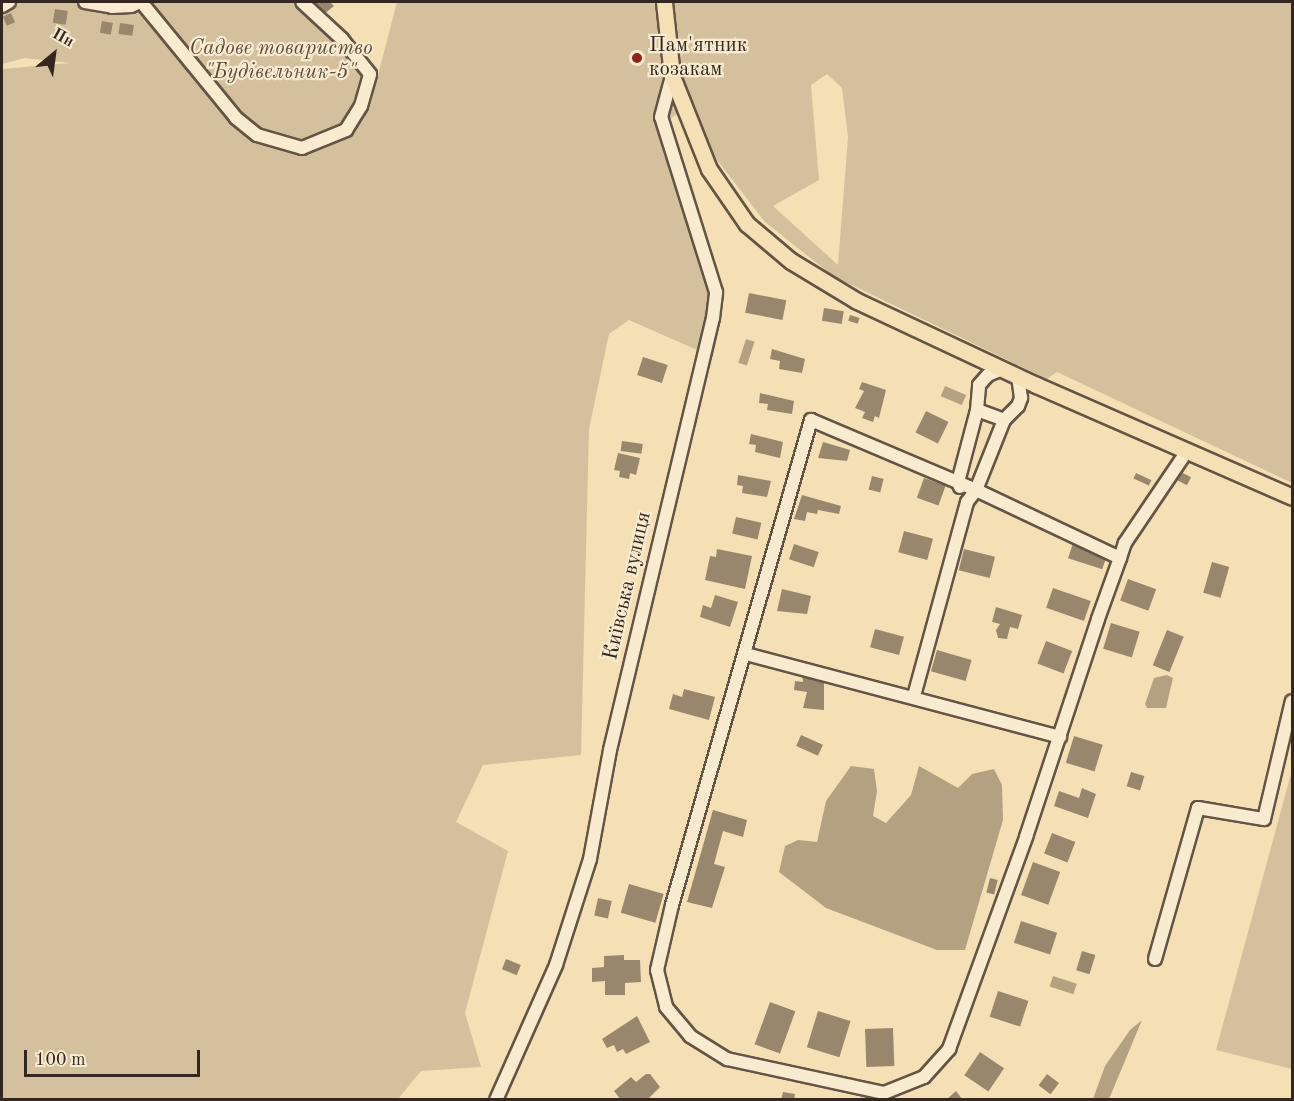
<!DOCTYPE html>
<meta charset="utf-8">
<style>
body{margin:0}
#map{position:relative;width:1294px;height:1101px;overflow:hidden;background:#f5e0b5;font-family:"Old Standard TT",serif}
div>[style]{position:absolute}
.green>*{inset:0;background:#d4c09c}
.water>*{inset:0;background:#b3a182;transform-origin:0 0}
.building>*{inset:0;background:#98876d;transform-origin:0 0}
.roads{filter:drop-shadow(2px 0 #645445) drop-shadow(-2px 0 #645445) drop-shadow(0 2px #645445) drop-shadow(0 -2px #645445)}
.minor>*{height:12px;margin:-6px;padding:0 6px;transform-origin:6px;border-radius:6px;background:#f8ebcf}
.major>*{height:15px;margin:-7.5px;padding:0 7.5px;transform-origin:7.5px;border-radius:7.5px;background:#f5e0b5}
.dots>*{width:16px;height:16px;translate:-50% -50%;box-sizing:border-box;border:3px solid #f8ebcf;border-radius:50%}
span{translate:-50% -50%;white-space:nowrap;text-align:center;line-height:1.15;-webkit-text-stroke:4.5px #f8ebcf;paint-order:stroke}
.poi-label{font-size:21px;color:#342620}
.left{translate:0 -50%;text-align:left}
.park-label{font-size:21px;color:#5c4c3f;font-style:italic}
.street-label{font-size:21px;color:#342620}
.frame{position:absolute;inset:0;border:3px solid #342620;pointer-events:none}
.north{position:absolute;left:24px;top:24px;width:60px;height:60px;-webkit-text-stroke:4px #f8ebcf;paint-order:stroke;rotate:29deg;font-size:16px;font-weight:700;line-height:24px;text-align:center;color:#342620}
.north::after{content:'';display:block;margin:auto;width:21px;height:27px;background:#342620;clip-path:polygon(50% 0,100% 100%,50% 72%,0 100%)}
.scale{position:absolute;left:24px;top:1050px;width:176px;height:27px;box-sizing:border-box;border:3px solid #342620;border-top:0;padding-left:8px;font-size:18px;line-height:21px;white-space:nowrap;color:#342620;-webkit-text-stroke:4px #f8ebcf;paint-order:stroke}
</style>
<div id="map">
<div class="green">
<i style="clip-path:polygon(evenodd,2px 2px,309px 2px,368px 74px,371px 102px,397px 2px,1292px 2px,1292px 483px,1057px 372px,1047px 379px,833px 276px,765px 222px,714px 156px,686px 108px,660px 126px,722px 312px,713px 357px,629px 320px,609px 334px,589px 429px,581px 755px,483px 765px,456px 822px,508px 851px,465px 1013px,481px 1067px,421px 1071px,398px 1099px,2px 1099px,2px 69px,70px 63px,25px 58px,2px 64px,2px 2px,827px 74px,842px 88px,848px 137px,838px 265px,773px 206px,819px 180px,811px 85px,827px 74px)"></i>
<i style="clip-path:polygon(1292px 770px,1292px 1069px,1216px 1050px)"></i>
</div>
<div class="water">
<i style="left:746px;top:339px;width:9px;height:25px;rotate:18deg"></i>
<i style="left:945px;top:386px;width:23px;height:11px;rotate:23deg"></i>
<i style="clip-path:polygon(1167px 675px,1173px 678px,1166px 708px,1147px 708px,1145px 704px,1154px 678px)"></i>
<i style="clip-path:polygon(851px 766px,874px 769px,877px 791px,873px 816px,886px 823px,911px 795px,919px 766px,958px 788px,972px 774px,994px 769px,1002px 785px,1003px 820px,965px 950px,937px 950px,826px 908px,779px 872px,785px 846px,798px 840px,817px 842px,826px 801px)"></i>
<i style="left:1053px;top:976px;width:25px;height:11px;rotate:18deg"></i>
<i style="clip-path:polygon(1142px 1020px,1109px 1099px,1093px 1099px,1105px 1066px,1130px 1030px)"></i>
</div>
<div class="building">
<i style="clip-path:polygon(313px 2px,330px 2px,334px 6px,324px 14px)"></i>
<i style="left:55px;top:9px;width:13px;height:14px;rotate:9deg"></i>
<i style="left:11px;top:13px;width:10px;height:9px;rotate:66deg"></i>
<i style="left:102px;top:21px;width:11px;height:12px;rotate:10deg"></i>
<i style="left:120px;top:23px;width:14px;height:11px;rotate:8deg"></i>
<i style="left:749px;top:293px;width:38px;height:20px;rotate:11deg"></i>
<i style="left:824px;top:308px;width:20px;height:13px;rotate:9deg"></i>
<i style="left:850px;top:315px;width:10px;height:6px;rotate:17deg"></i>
<i style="clip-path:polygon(772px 349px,805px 359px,802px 373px,779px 369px,780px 361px,770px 359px)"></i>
<i style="left:643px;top:357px;width:26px;height:19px;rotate:18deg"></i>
<i style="clip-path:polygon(862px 382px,886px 390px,879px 418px,875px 416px,873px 422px,862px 418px,865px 412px,855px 408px,864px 391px,859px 389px)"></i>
<i style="clip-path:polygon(760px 393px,794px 401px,792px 414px,767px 410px,768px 404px,759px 403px)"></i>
<i style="left:926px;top:411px;width:25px;height:24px;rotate:26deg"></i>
<i style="clip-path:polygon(751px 434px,783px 442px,780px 458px,755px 452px,756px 445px,749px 444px)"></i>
<i style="left:622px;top:441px;width:21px;height:10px;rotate:8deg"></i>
<i style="clip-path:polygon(823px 442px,850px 450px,847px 461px,818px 458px)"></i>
<i style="clip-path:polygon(618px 453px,640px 458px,636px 475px,630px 473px,629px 479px,619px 477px,620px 471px,614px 470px)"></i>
<i style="left:1175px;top:469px;width:18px;height:9px;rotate:27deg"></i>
<i style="left:1136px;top:473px;width:17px;height:6px;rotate:25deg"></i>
<i style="clip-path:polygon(738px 475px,771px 481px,767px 497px,742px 493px,743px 486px,737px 485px)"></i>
<i style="left:872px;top:476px;width:12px;height:14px;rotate:14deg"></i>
<i style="left:924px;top:478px;width:23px;height:21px;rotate:20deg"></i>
<i style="clip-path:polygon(802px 495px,841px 506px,839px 514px,818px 510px,817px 514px,807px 512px,805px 521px,794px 519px)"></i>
<i style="left:736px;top:517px;width:26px;height:17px;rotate:13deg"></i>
<i style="left:904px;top:531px;width:30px;height:22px;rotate:15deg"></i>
<i style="left:1073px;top:543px;width:36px;height:16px;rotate:18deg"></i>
<i style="left:794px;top:544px;width:26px;height:16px;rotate:18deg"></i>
<i style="clip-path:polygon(717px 549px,752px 556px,745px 589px,705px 580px,710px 556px,716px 557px)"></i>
<i style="left:964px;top:549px;width:32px;height:22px;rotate:14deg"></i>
<i style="left:1212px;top:562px;width:18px;height:32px;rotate:16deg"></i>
<i style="left:1128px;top:579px;width:30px;height:23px;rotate:20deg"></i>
<i style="left:1053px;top:588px;width:40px;height:21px;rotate:19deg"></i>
<i style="clip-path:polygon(782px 589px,811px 596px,807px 614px,777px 611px)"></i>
<i style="clip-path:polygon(715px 595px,738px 602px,730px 627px,700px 617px,703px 605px,711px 608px)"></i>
<i style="clip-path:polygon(996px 607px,1022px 615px,1018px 629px,1010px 627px,1007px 639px,998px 638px,996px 630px,1000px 624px,992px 622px)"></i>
<i style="left:1111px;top:623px;width:30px;height:27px;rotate:17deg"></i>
<i style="left:875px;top:629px;width:30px;height:19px;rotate:15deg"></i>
<i style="left:1167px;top:630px;width:18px;height:38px;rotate:22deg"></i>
<i style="left:1046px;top:641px;width:28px;height:24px;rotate:21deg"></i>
<i style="left:937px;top:650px;width:36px;height:22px;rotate:16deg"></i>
<i style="clip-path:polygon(802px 674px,824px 682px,824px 710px,803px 708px,807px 692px,794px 690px,795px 681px,803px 682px)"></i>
<i style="clip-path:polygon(684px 689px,715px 697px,709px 720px,669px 709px,673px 694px,682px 697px)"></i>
<i style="left:801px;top:735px;width:24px;height:12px;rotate:24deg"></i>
<i style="left:1074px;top:736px;width:30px;height:28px;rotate:17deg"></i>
<i style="left:1131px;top:772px;width:14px;height:15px;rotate:17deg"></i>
<i style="clip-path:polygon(1082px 788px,1096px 794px,1088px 818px,1054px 806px,1059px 791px,1079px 798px)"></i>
<i style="clip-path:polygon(713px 810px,747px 820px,743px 837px,723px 831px,714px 864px,725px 867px,712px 908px,687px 902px)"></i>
<i style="left:1052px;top:833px;width:25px;height:22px;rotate:21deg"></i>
<i style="left:1033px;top:862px;width:29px;height:35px;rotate:20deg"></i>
<i style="left:990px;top:878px;width:8px;height:15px;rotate:14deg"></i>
<i style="left:629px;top:884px;width:36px;height:30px;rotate:16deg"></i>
<i style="left:598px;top:898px;width:14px;height:18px;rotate:12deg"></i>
<i style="left:1021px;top:921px;width:38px;height:23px;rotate:18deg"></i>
<i style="left:1082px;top:951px;width:14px;height:20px;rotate:17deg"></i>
<i style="clip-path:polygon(624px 955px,624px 960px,640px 960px,641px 982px,625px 983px,625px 995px,605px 995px,605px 981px,592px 982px,592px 968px,604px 967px,604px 956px)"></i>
<i style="left:506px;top:959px;width:16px;height:11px;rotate:22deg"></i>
<i style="left:998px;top:991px;width:32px;height:27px;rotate:18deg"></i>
<i style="left:770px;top:1002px;width:27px;height:45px;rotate:20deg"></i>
<i style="left:818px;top:1011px;width:34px;height:38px;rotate:17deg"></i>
<i style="clip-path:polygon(637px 1016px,650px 1042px,626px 1054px,623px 1049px,617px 1052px,614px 1045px,607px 1048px,602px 1039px)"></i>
<i style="left:893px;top:1028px;width:38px;height:28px;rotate:88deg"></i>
<i style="left:980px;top:1052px;width:29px;height:28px;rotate:34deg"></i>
<i style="clip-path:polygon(646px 1074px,650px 1074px,660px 1087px,647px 1100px,621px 1100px,614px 1091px,631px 1077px,636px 1082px)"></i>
<i style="left:1047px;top:1074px;width:15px;height:14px;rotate:37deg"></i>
<i style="clip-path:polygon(956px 1091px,963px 1100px,946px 1100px)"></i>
<i style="clip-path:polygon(783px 1092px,795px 1094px,794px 1100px,781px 1100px)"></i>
</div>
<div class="roads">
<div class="minor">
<i style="left:85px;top:2px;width:27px;rotate:10deg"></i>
<i style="left:112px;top:7px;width:19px;rotate:-3deg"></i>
<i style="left:131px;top:6px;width:10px;rotate:-24deg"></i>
<i style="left:142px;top:3px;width:149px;rotate:50.7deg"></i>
<i style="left:236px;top:118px;width:27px;rotate:39deg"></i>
<i style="left:257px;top:135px;width:47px;rotate:16.1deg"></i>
<i style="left:302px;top:148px;width:48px;rotate:-22.2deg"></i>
<i style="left:346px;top:130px;width:28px;rotate:-58deg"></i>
<i style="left:361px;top:106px;width:33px;rotate:-74deg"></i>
<i style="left:370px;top:74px;width:45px;rotate:-128.7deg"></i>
<i style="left:342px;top:39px;width:54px;rotate:-137.2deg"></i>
<i style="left:2px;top:6px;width:8px;rotate:-30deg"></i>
<i style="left:977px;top:410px;width:29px;rotate:20deg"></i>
<i style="left:960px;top:487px;width:5px;rotate:-112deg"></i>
<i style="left:958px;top:482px;width:74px;rotate:-75.2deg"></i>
<i style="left:977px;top:410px;width:25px;rotate:-85deg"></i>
<i style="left:979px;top:385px;width:13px;rotate:-48deg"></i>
<i style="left:988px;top:375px;width:15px;rotate:-23deg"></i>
<i style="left:1120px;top:558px;width:159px;rotate:-154.7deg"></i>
<i style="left:976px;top:490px;width:179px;rotate:-157deg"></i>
<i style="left:811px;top:420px;width:505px;rotate:105.99deg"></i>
<i style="left:672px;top:905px;width:67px;rotate:103deg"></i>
<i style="left:657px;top:970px;width:38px;rotate:76deg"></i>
<i style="left:666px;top:1007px;width:38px;rotate:50deg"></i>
<i style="left:690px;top:1036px;width:44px;rotate:31.9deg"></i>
<i style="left:727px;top:1059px;width:161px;rotate:12.2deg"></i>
<i style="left:884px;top:1093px;width:43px;rotate:-21.8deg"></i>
<i style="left:924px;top:1077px;width:38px;rotate:-48deg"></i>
<i style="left:949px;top:1049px;width:226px;rotate:-70deg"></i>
<i style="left:1026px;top:837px;width:230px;rotate:-71.7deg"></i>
<i style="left:1098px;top:619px;width:65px;rotate:-70.2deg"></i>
<i style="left:1120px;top:558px;width:16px;rotate:-72deg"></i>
<i style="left:1125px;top:543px;width:111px;rotate:-56deg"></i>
<i style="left:746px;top:654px;width:325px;rotate:14.8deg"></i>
<i style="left:914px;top:696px;width:201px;rotate:-74.7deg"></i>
<i style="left:967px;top:502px;width:15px;rotate:-53deg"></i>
<i style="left:976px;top:490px;width:75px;rotate:-68.2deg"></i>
<i style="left:1004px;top:420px;width:20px;rotate:-45deg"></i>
<i style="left:1018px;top:406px;width:9px;rotate:-69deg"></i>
<i style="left:1021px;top:398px;width:21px;rotate:-98deg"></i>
<i style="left:1155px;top:959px;width:157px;rotate:-74.1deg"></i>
<i style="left:1198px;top:808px;width:67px;rotate:9.5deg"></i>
<i style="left:1264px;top:819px;width:121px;rotate:-76.7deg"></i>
<i style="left:496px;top:1100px;width:148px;rotate:-66deg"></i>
<i style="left:556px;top:965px;width:111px;rotate:-72.2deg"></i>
<i style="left:590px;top:859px;width:111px;rotate:-79.6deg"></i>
<i style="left:610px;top:750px;width:444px;rotate:-76.6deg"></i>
<i style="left:713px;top:318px;width:26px;rotate:-83deg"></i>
<i style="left:716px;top:292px;width:183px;rotate:-107.4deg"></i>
<i style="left:661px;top:117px;width:42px;rotate:-75deg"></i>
</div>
<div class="major">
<i style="left:664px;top:2px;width:74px;rotate:83.8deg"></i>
<i style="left:672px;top:76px;width:100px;rotate:68.3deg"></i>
<i style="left:709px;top:169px;width:67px;rotate:55.4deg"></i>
<i style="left:747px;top:224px;width:57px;rotate:40.1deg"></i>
<i style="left:791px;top:261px;width:77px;rotate:31.2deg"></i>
<i style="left:857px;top:301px;width:198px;rotate:25.1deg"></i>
<i style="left:1036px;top:385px;width:279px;rotate:23.6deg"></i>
</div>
</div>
<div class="dots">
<i style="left:637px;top:58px;background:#8f2418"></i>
</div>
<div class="poi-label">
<span class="left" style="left:649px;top:58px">Пам'ятник<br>козакам</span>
</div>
<div class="park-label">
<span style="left:281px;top:61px">Садове товариство<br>"Будівельник-5"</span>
</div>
<div class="street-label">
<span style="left:628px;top:586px;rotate:-77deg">Київська вулиця</span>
</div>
<div class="frame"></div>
<div class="north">Пн</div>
<div class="scale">100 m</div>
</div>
